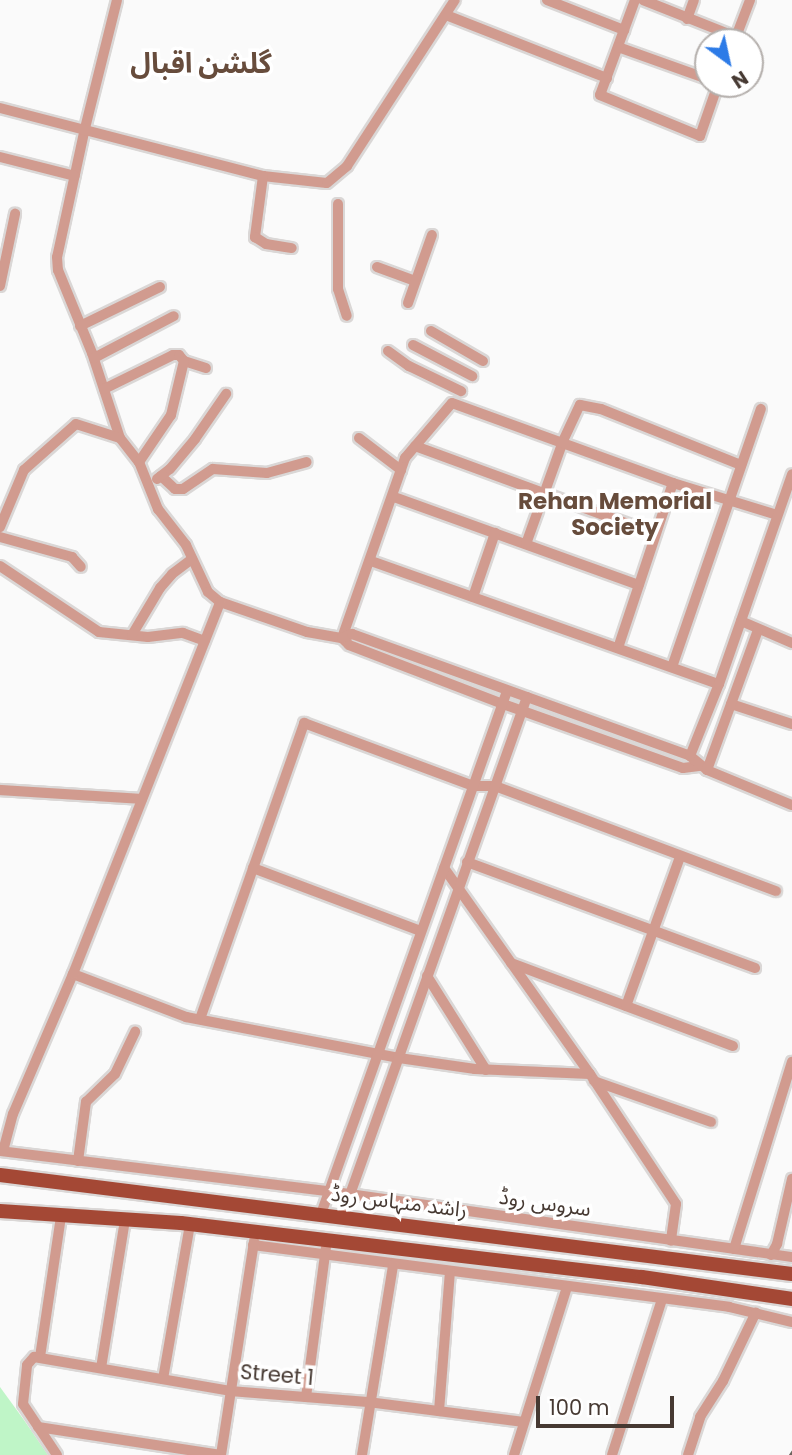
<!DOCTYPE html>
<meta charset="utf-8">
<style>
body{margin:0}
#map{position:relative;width:792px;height:1455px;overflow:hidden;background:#fafafa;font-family:Poppins,"Noto Sans Arabic",sans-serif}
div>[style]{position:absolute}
.green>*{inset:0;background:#bff5c7}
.roads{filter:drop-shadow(2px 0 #dad7d6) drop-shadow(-2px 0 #dad7d6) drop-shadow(0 2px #dad7d6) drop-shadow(0 -2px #dad7d6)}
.minor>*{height:10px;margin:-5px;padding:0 5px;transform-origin:5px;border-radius:5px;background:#d19b8f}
.primary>*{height:14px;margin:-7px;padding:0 7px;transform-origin:7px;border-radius:7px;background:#a44835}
.rail>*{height:2.5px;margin:-1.25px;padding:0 1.25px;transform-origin:1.25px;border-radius:1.25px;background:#6e645e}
span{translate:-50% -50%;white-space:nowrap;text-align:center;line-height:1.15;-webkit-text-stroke:7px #fff;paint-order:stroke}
.street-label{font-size:21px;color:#463932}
.neighbourhood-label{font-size:23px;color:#674c3c;font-weight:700}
.district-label{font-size:28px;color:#674c3c;font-weight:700}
.north{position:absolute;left:694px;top:28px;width:70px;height:70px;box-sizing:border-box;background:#fff;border:2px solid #b5b0ad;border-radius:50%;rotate:147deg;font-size:19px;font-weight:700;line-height:28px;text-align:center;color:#463932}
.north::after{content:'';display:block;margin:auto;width:24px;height:32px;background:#2d7be7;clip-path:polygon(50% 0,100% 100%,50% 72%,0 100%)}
.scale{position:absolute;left:536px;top:1396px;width:138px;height:32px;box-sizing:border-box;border:4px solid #463932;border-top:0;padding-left:9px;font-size:21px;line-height:24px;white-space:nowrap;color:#463932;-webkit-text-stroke:5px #fff;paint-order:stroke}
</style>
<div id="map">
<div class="green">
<i style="clip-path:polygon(0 1387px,24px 1420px,48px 1455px,0 1455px)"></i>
</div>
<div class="roads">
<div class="minor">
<i style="left:117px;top:0;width:132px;rotate:104deg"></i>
<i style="left:85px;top:128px;width:132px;rotate:102.2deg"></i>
<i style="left:57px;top:257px;width:13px;rotate:86deg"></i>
<i style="left:58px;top:270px;width:90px;rotate:67.7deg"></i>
<i style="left:92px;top:353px;width:89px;rotate:71.8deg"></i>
<i style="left:120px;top:438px;width:31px;rotate:52deg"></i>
<i style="left:139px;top:462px;width:51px;rotate:68deg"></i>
<i style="left:158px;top:509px;width:46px;rotate:52.1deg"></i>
<i style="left:186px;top:545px;width:52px;rotate:64.9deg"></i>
<i style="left:208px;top:592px;width:16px;rotate:40deg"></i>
<i style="left:220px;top:602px;width:92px;rotate:19deg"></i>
<i style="left:307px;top:632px;width:36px;rotate:10deg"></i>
<i style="left:342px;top:638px;width:10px;rotate:45deg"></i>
<i style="left:349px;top:645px;width:165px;rotate:21deg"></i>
<i style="left:503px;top:704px;width:191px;rotate:19.6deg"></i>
<i style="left:683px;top:768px;width:16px;rotate:-7deg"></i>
<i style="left:547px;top:0;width:83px;rotate:21.3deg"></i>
<i style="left:635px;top:0;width:101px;rotate:110.2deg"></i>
<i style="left:600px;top:95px;width:108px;rotate:22.3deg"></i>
<i style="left:700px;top:136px;width:55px;rotate:-70.9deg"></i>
<i style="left:643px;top:0;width:100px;rotate:21.7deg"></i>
<i style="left:446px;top:15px;width:173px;rotate:21.4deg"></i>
<i style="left:687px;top:19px;width:20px;rotate:-70deg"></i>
<i style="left:734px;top:42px;width:45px;rotate:-69.1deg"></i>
<i style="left:618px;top:47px;width:96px;rotate:19.6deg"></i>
<i style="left:0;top:108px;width:272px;rotate:14.5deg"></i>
<i style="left:263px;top:176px;width:64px;rotate:6.2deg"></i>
<i style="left:327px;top:183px;width:26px;rotate:-40deg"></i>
<i style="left:347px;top:166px;width:198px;rotate:-57deg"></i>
<i style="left:0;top:157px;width:77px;rotate:14.2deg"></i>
<i style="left:263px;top:176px;width:62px;rotate:97.5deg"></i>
<i style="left:255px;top:237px;width:13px;rotate:32deg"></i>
<i style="left:266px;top:244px;width:26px;rotate:9deg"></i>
<i style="left:338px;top:204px;width:85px;rotate:90deg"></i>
<i style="left:338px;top:289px;width:28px;rotate:72deg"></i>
<i style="left:377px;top:267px;width:40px;rotate:20.2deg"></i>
<i style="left:0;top:286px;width:74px;rotate:-78.2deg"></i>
<i style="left:408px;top:303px;width:72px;rotate:-70.6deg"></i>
<i style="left:80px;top:326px;width:89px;rotate:-26deg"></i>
<i style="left:431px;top:331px;width:60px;rotate:30deg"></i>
<i style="left:413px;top:345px;width:67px;rotate:27.7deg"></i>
<i style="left:388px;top:351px;width:26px;rotate:36deg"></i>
<i style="left:409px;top:366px;width:58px;rotate:25.7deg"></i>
<i style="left:94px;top:358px;width:90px;rotate:-27.7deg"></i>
<i style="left:184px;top:361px;width:23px;rotate:18deg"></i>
<i style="left:104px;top:389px;width:77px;rotate:-26.2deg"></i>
<i style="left:173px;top:355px;width:6px"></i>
<i style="left:179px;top:355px;width:8px;rotate:50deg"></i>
<i style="left:184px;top:361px;width:56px;rotate:103.5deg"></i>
<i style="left:171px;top:415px;width:57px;rotate:124.2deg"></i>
<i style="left:359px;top:438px;width:53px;rotate:37.3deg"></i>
<i style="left:415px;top:446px;width:256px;rotate:20.1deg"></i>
<i style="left:161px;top:476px;width:19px;rotate:43deg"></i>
<i style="left:175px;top:489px;width:8px"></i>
<i style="left:183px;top:489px;width:36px;rotate:-34deg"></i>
<i style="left:213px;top:469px;width:54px;rotate:4.2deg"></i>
<i style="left:267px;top:473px;width:41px;rotate:-15.4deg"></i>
<i style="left:157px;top:479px;width:16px;rotate:-38deg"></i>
<i style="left:170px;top:469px;width:39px;rotate:-50deg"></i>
<i style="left:195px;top:439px;width:55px;rotate:-55.4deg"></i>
<i style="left:394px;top:497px;width:260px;rotate:19.8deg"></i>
<i style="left:0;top:527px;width:62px;rotate:-67.2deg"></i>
<i style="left:24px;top:470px;width:69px;rotate:-41.5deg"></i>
<i style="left:76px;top:424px;width:46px;rotate:17.7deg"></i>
<i style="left:0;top:537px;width:75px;rotate:15.5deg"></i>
<i style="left:72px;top:557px;width:13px;rotate:48deg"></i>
<i style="left:526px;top:544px;width:109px;rotate:-70.2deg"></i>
<i style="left:563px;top:441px;width:40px;rotate:-65deg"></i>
<i style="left:580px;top:405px;width:21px;rotate:11deg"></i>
<i style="left:601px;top:409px;width:151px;rotate:21.8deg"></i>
<i style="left:371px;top:561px;width:369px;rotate:19.5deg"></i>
<i style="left:0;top:566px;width:119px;rotate:33.7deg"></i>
<i style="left:99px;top:632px;width:49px;rotate:5.8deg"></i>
<i style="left:148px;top:637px;width:35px;rotate:-7deg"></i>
<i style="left:183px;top:633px;width:23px;rotate:20deg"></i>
<i style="left:473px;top:597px;width:68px;rotate:-71deg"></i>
<i style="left:741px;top:621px;width:56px;rotate:23.3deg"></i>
<i style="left:132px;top:635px;width:55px;rotate:-59.2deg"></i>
<i style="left:160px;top:588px;width:18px;rotate:-49deg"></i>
<i style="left:172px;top:574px;width:25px;rotate:-37deg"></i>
<i style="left:342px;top:638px;width:191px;rotate:-70.7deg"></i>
<i style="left:405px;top:458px;width:72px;rotate:-49.5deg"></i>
<i style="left:452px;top:403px;width:235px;rotate:19.9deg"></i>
<i style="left:673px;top:483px;width:109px;rotate:17.1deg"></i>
<i style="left:342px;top:638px;width:11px;rotate:-22deg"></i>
<i style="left:352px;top:634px;width:359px;rotate:19.8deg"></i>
<i style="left:690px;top:756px;width:22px;rotate:39deg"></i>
<i style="left:707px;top:770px;width:92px;rotate:22.4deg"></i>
<i style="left:618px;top:648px;width:174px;rotate:-71.6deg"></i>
<i style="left:672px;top:667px;width:273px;rotate:-71deg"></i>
<i style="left:731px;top:704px;width:64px;rotate:18.2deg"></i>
<i style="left:690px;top:756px;width:78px;rotate:-68.1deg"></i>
<i style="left:719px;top:684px;width:222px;rotate:-70.8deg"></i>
<i style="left:707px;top:770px;width:149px;rotate:-70deg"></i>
<i style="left:0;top:790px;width:142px;rotate:3.6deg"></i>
<i style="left:467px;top:862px;width:307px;rotate:20.2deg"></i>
<i style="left:253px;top:868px;width:179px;rotate:20.6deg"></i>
<i style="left:444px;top:868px;width:252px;rotate:54.7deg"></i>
<i style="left:590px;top:1074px;width:156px;rotate:56.5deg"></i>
<i style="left:676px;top:1204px;width:37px;rotate:98deg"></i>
<i style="left:511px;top:963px;width:237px;rotate:20.5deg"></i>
<i style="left:73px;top:974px;width:121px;rotate:20.8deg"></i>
<i style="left:186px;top:1017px;width:217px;rotate:10.9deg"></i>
<i style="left:399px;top:1058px;width:77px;rotate:8.2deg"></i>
<i style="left:475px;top:1069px;width:115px;rotate:2.5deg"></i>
<i style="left:427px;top:976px;width:111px;rotate:57.9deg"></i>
<i style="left:626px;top:1006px;width:158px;rotate:-70.1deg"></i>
<i style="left:200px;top:1019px;width:314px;rotate:-70.6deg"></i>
<i style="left:304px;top:723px;width:180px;rotate:20.4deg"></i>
<i style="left:473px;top:786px;width:22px"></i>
<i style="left:495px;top:786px;width:300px;rotate:20.5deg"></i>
<i style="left:594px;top:1081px;width:124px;rotate:19.3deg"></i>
<i style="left:0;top:1151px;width:330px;rotate:7deg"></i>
<i style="left:328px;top:1191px;width:469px;rotate:8.1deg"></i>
<i style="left:3px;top:1151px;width:38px;rotate:-75deg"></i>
<i style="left:13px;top:1114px;width:152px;rotate:-66.8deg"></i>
<i style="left:73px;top:974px;width:400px;rotate:-68.4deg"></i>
<i style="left:78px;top:1161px;width:60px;rotate:-82.3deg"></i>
<i style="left:86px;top:1102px;width:40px;rotate:-44deg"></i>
<i style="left:115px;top:1074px;width:47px;rotate:-64.5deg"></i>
<i style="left:321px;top:1214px;width:555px;rotate:-70.42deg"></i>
<i style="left:342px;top:1217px;width:552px;rotate:-70.42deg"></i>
<i style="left:253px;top:1245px;width:480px;rotate:7.4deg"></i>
<i style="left:729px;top:1307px;width:65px;rotate:13.4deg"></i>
<i style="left:734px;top:1249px;width:196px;rotate:-72.8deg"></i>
<i style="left:771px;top:1255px;width:13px;rotate:-61deg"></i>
<i style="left:777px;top:1244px;width:67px;rotate:-77deg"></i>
<i style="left:40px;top:1357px;width:143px;rotate:-81.5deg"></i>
<i style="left:101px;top:1368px;width:150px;rotate:-80.8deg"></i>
<i style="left:163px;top:1379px;width:157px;rotate:-80.1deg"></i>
<i style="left:306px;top:1397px;width:151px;rotate:-82.4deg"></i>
<i style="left:439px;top:1411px;width:139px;rotate:-85.5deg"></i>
<i style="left:38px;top:1427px;width:185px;rotate:8.7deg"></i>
<i style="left:57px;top:1455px;width:61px;rotate:-123.7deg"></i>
<i style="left:23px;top:1404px;width:39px;rotate:-84deg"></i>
<i style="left:27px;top:1365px;width:11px;rotate:-49deg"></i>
<i style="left:34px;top:1357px;width:199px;rotate:9.8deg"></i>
<i style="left:230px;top:1391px;width:138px;rotate:4.6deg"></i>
<i style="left:368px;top:1402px;width:157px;rotate:7.3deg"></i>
<i style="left:221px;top:1455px;width:217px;rotate:-81.2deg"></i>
<i style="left:362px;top:1455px;width:193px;rotate:-80.7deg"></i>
<i style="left:514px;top:1455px;width:176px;rotate:-72.5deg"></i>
<i style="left:612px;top:1455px;width:164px;rotate:-72.2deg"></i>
<i style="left:688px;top:1455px;width:40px;rotate:-72deg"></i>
<i style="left:700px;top:1417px;width:43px;rotate:-57.4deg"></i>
<i style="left:723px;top:1381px;width:76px;rotate:-64.4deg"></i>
</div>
<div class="primary">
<i style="left:0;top:1175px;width:798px;rotate:7.13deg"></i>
<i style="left:0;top:1211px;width:181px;rotate:3.8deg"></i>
<i style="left:181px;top:1223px;width:464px;rotate:6.7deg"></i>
<i style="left:642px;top:1277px;width:152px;rotate:8.3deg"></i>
</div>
</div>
<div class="rail">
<i style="left:790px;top:1455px;width:4px;rotate:-56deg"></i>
</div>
<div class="street-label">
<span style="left:399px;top:1202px;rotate:7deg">راشد منہاس روڈ</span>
<span style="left:545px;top:1203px;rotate:8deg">سروس روڈ</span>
<span style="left:277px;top:1375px;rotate:5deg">Street 1</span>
</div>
<div class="neighbourhood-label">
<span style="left:615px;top:514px">Rehan Memorial<br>Society</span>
</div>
<div class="district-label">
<span style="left:201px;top:64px">گلشن اقبال</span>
</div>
<div class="north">N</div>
<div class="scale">100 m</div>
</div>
